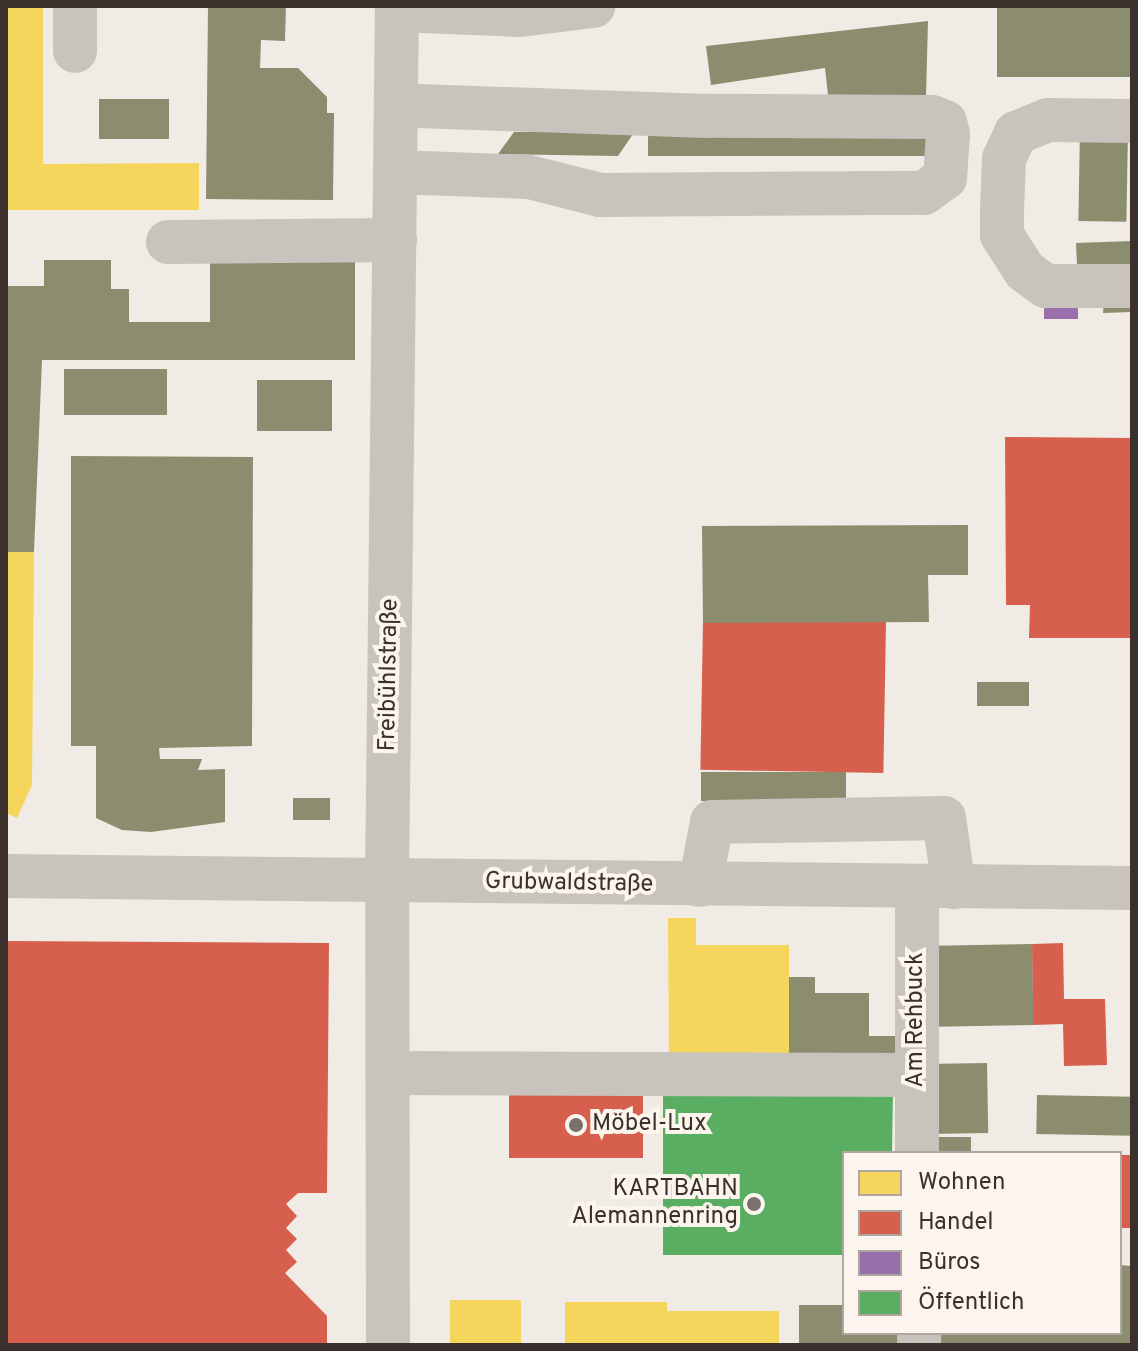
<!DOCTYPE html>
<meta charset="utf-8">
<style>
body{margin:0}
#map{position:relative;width:1138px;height:1351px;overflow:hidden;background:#f0ebe5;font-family:Overpass,sans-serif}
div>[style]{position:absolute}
.homes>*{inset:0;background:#f6d55c;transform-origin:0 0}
.shops>*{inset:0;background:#d6604d;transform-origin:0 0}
.offices>*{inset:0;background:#9970ab;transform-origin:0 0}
.public>*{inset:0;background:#5aae61}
.industry>*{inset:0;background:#8c8c6e;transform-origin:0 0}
.minor>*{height:44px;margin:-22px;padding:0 22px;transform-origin:22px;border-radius:22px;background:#c9c3be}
.dots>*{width:22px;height:22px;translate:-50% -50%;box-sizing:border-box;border:4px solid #fbf5ee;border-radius:50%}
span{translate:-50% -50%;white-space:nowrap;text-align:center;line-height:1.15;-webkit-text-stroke:8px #fbf5ee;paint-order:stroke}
.street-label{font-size:24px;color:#3b302b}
.poi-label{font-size:24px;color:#3b302b}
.left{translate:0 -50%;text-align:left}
.right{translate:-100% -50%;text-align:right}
.frame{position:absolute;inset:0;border:8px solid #3b302b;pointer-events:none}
.legend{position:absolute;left:842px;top:1151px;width:280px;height:184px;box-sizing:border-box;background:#fbf5ee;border:2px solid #aea6a0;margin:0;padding:10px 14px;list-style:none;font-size:24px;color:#3b302b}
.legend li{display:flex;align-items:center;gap:16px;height:40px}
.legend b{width:40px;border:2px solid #aea6a0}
</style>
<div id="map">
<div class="homes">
<i style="clip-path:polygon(6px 6px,43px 6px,43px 164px,199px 163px,199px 210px,6px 210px)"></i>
<i style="clip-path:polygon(6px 552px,34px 552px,32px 785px,17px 818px,6px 813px)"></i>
<i style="clip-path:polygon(668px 918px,696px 918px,696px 945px,789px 945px,789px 1064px,669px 1064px)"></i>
<i style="left:450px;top:1300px;width:71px;height:45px"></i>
<i style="clip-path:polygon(565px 1302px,667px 1302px,667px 1311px,779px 1311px,779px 1345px,565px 1345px)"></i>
</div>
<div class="shops">
<i style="clip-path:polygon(1005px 437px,1132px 438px,1132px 638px,1029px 638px,1030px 605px,1006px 605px)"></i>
<i style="left:886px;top:622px;width:151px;height:183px;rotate:91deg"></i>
<i style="clip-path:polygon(6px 941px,329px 943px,327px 1193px,298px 1193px,286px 1204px,297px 1216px,286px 1228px,297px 1239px,286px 1250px,297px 1262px,285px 1273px,327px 1316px,327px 1345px,6px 1345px)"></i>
<i style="clip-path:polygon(1063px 943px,1064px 999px,1105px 999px,1107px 1065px,1064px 1066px,1063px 1024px,1033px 1025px,1032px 944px)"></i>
<i style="left:509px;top:1091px;width:134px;height:67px"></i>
<i style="left:1120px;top:1155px;width:12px;height:73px"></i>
</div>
<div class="offices">
<i style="left:1044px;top:296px;width:34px;height:23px"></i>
</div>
<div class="public">
<i style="clip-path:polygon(663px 1089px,893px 1090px,892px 1153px,844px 1153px,844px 1255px,663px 1255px)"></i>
</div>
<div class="industry">
<i style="clip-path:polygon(208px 6px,286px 6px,285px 41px,261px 40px,260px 68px,298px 68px,327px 97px,327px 113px,334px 113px,333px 200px,206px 199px)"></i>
<i style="left:997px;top:7px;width:135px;height:70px"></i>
<i style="clip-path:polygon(928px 21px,926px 97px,828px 95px,825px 68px,711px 85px,706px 46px)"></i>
<i style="left:99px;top:99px;width:70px;height:40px"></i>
<i style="left:1080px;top:129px;width:48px;height:92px;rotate:1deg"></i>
<i style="left:648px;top:130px;width:285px;height:26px"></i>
<i style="clip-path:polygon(635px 131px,618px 156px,498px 154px,514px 132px)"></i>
<i style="clip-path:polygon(1132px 241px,1132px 312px,1103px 313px,1104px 299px,1078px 286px,1076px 243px)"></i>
<i style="clip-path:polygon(210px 259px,355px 259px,355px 360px,42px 360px,34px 552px,6px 552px,6px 286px,44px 286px,44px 260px,111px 260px,111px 289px,129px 289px,129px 322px,210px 322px)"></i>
<i style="left:64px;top:369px;width:103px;height:46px"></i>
<i style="left:257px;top:380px;width:75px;height:51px"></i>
<i style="clip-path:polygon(71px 456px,253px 457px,252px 746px,159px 748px,160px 759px,202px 759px,198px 770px,225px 769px,225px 822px,151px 832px,122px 830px,96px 818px,96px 746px,71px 746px)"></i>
<i style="clip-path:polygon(968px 525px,968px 575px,928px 575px,929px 622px,703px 623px,702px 526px)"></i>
<i style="left:977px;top:682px;width:52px;height:24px"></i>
<i style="left:701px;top:772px;width:145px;height:29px"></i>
<i style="left:293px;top:798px;width:37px;height:22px"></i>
<i style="left:1032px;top:944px;width:81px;height:97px;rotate:89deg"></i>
<i style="clip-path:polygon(789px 977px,815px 977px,815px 993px,869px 993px,869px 1036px,902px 1036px,902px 1063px,789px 1064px)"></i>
<i style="left:987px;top:1063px;width:70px;height:61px;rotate:89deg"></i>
<i style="left:1037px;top:1095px;width:95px;height:39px;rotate:1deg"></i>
<i style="left:971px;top:1137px;width:16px;height:35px;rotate:90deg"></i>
<i style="clip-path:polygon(1120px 1265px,1132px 1266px,1132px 1345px,933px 1343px,933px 1333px,1120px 1333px)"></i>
<i style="clip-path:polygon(799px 1305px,844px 1305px,844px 1333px,903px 1333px,903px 1345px,799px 1345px)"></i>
</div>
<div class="minor">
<i style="left:75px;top:6px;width:45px;rotate:90deg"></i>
<i style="left:397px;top:10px;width:123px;rotate:2.3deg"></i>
<i style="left:520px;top:15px;width:74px;rotate:-7deg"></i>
<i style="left:1132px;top:121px;width:84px;rotate:-179.3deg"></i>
<i style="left:1048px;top:120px;width:35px;rotate:158deg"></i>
<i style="left:1016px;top:133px;width:29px;rotate:115deg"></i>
<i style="left:1004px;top:159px;width:53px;rotate:92.2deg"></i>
<i style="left:1002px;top:212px;width:23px;rotate:90deg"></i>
<i style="left:1002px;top:235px;width:43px;rotate:57.4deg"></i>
<i style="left:1025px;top:271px;width:26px;rotate:36deg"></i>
<i style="left:1046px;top:286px;width:86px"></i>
<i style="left:395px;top:172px;width:134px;rotate:2.1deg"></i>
<i style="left:529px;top:177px;width:73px;rotate:14.2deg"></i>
<i style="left:600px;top:195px;width:324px;rotate:-0.4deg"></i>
<i style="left:924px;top:193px;width:26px;rotate:-36deg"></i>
<i style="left:945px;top:178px;width:44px;rotate:-86.1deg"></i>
<i style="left:948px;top:134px;width:12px;rotate:-104deg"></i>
<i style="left:945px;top:122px;width:14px;rotate:-159deg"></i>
<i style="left:932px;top:117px;width:226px;rotate:-179.7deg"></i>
<i style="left:706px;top:116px;width:310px;rotate:-178deg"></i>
<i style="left:168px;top:242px;width:227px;rotate:-0.5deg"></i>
<i style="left:6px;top:876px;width:1126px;rotate:0.61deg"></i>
<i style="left:700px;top:885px;width:64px;rotate:-79.2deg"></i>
<i style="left:712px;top:822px;width:232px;rotate:-1deg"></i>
<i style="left:944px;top:818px;width:70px;rotate:81.8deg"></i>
<i style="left:388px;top:1073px;width:528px;rotate:0.22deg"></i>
<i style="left:917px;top:1153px;width:267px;rotate:-90deg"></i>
<i style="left:919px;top:1333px;width:12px;rotate:90deg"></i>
<i style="left:388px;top:1345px;width:463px;rotate:-90.1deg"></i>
<i style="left:387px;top:882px;width:876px;rotate:-89.35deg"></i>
</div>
<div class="dots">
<i style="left:576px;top:1125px;background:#7a716c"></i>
<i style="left:754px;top:1204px;background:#7a716c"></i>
</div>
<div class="street-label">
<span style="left:390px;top:675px;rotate:-89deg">Freibühlstraße</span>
<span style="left:569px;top:884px;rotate:1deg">Grubwaldstraße</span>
<span style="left:917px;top:1020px;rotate:-90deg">Am Rehbuck</span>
</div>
<div class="poi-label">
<span class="left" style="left:592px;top:1125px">Möbel-Lux</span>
<span class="right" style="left:738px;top:1204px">KARTBAHN<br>Alemannenring</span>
</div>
<div class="frame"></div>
<ul class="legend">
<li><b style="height:22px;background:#f6d55c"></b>Wohnen</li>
<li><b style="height:22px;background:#d6604d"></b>Handel</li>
<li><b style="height:22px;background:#9970ab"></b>Büros</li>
<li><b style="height:22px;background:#5aae61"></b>Öffentlich</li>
</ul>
</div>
